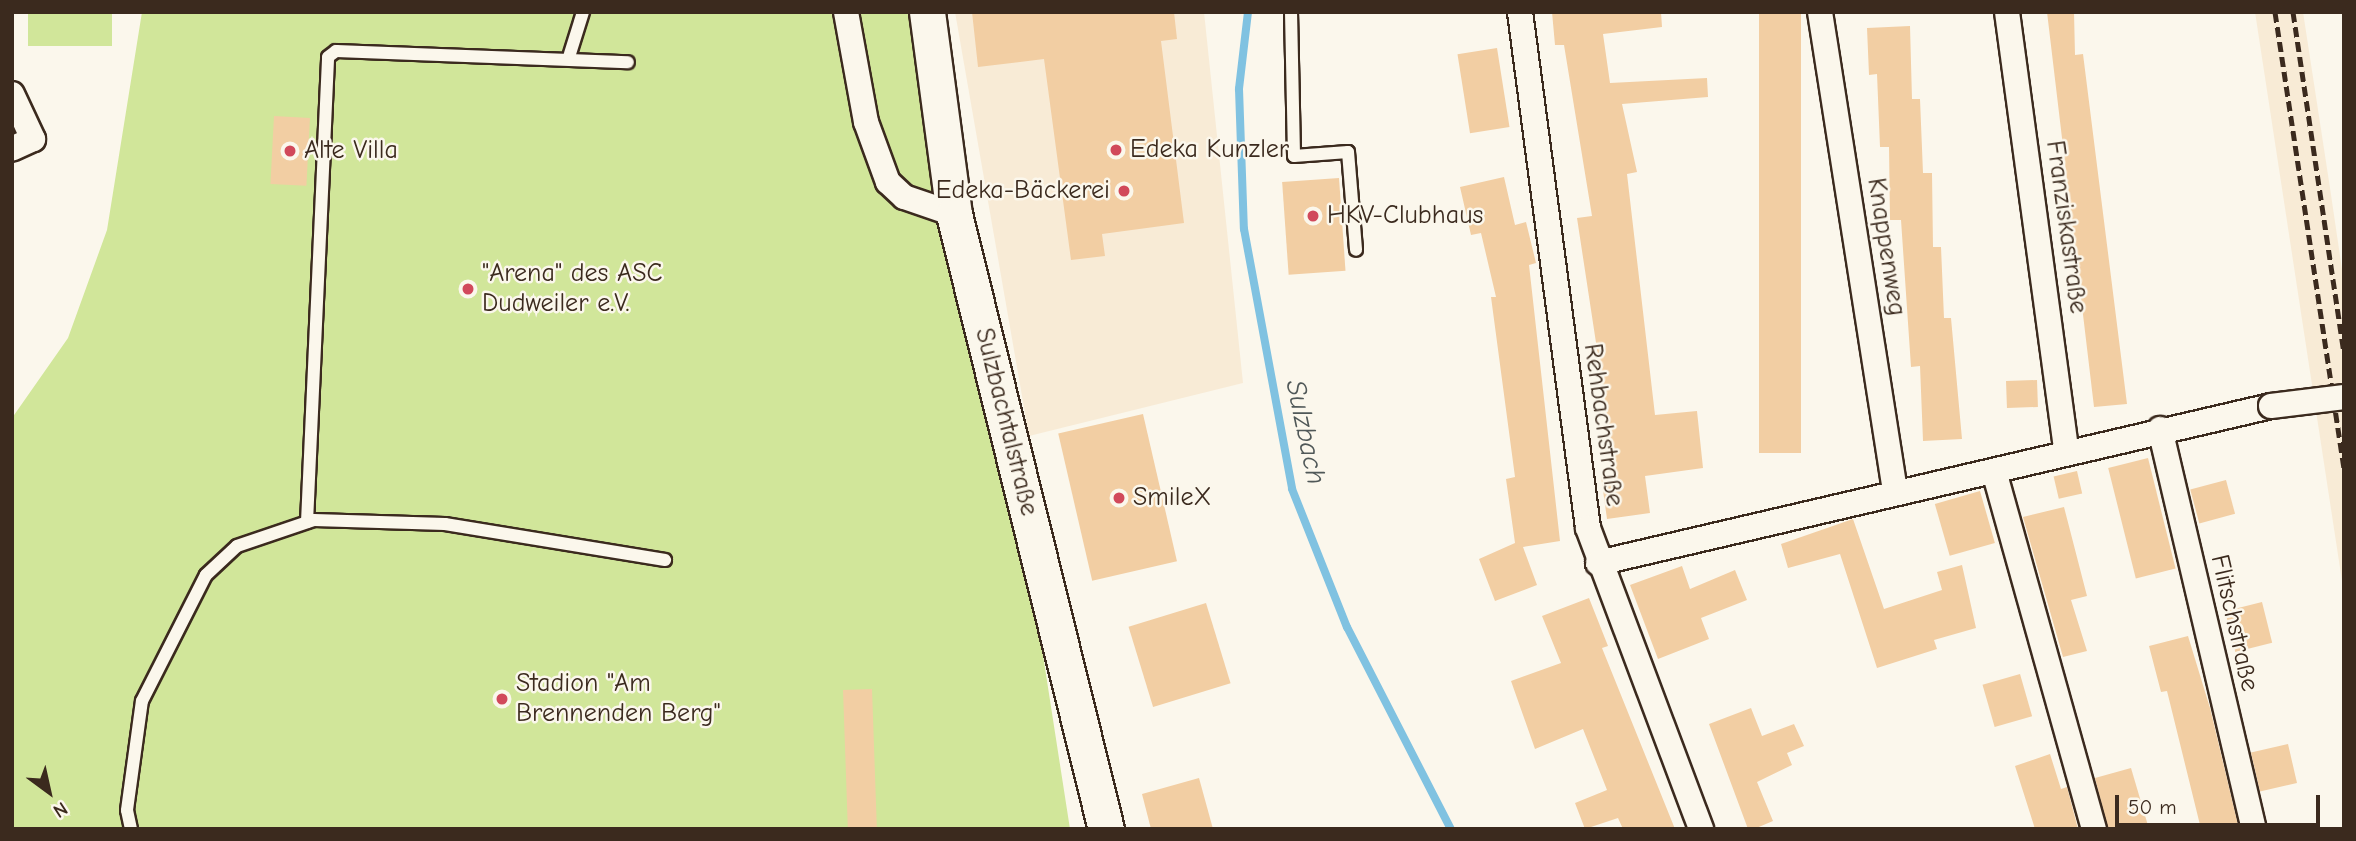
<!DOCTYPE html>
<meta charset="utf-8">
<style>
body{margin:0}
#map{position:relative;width:2356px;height:841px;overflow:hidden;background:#fbf7ec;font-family:"Comic Neue",sans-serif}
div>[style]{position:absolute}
.built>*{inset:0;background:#f8ebd6}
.green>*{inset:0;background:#d1e69a;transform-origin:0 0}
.stream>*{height:8px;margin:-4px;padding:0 4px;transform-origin:4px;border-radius:4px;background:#80c2e1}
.building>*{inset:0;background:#f2cea3;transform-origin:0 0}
.roads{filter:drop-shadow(2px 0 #3b2a1e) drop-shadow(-2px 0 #3b2a1e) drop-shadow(0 2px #3b2a1e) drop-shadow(0 -2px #3b2a1e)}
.lane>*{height:12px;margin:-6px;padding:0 6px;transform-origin:6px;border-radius:6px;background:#fbf7ec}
.street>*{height:24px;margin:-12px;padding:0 12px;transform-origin:12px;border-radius:12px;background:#fbf7ec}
.secondary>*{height:35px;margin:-17.5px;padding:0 17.5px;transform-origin:17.5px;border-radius:17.5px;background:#fbf7ec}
.rail>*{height:5px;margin-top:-2.5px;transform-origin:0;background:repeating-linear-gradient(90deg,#3b2a1e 0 10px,transparent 0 15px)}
.bridges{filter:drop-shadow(2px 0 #3b2a1e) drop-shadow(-2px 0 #3b2a1e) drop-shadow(0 2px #3b2a1e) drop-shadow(0 -2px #3b2a1e)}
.street-bridge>*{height:24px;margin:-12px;padding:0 12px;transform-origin:12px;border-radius:12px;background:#fbf7ec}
.dots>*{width:19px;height:19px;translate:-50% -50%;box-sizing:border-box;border:4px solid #fbf7ec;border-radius:50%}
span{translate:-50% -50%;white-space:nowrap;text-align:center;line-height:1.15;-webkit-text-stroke:5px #fbf7ec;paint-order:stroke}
.poi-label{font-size:26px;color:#3b2a1e}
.left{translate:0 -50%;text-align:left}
.right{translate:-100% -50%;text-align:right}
.street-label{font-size:26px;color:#3b2a1e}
.water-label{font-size:28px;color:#505858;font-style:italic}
.frame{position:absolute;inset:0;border:14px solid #3b2a1e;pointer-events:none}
.north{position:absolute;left:14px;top:757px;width:70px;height:70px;-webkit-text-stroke:5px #fbf7ec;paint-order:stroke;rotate:147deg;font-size:19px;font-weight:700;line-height:28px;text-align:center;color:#3b2a1e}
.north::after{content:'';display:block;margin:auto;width:24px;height:32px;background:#3b2a1e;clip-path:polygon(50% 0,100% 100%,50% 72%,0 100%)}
.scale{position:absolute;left:2115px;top:795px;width:205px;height:32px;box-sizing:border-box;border:4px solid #3b2a1e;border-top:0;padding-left:9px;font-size:21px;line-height:24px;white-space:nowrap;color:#3b2a1e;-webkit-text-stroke:5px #fbf7ec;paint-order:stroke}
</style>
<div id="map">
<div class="built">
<i style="clip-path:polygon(955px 12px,1204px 12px,1243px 383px,1029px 436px)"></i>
<i style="clip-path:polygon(2255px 12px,2303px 12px,2330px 188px,2344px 283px,2344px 594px)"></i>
</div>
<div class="green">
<i style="left:28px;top:12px;width:84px;height:34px"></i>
<i style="clip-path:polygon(142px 12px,914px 12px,1038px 623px,1070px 829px,12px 829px,12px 418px,68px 338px,107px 230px)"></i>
</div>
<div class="stream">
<i style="left:1248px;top:12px;width:78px;rotate:96.7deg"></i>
<i style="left:1239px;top:89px;width:140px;rotate:88deg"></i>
<i style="left:1244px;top:229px;width:264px;rotate:79.5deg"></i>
<i style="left:1292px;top:489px;width:149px;rotate:68.3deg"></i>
<i style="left:1347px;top:627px;width:227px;rotate:62.8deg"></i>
</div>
<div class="building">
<i style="clip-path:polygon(972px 12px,1174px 12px,1177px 39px,1161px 41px,1184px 223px,1102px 234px,1105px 256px,1071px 260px,1044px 59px,978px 67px)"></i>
<i style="clip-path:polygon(1552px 12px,1661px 12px,1662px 27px,1603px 34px,1610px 83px,1707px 78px,1708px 97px,1622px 104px,1637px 172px,1627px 174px,1655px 415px,1697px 411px,1703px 468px,1645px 476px,1650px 513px,1607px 519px,1601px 476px,1616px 474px,1577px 218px,1592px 216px,1564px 45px,1555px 45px)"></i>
<i style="left:1759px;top:12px;width:42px;height:441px"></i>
<i style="clip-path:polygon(2047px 12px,2074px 12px,2075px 55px,2083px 54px,2127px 404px,2094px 407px)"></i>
<i style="clip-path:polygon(1910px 26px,1912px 99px,1920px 99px,1923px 173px,1932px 173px,1933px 247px,1941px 247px,1944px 318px,1951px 318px,1962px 439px,1923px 441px,1920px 366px,1911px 367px,1901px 220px,1890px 220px,1889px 147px,1880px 147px,1877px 74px,1869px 75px,1867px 28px)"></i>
<i style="left:1497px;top:48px;width:80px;height:40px;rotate:81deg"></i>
<i style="left:274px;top:116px;width:36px;height:68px;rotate:3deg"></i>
<i style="clip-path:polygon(1504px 177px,1515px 225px,1526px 222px,1536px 263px,1529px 265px,1560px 541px,1523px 547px,1537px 585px,1495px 601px,1479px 559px,1515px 543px,1506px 479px,1515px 477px,1491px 297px,1496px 297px,1481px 233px,1471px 235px,1460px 187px)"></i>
<i style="left:1339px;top:178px;width:93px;height:57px;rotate:86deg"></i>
<i style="left:2037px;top:380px;width:27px;height:31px;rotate:88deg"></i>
<i style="left:1143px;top:414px;width:151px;height:87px;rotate:77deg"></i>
<i style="left:2148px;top:458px;width:114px;height:41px;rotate:76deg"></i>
<i style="left:2077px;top:471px;width:23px;height:24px;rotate:77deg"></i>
<i style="left:2226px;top:480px;width:35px;height:37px;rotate:75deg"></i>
<i style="left:1980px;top:491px;width:54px;height:47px;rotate:74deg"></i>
<i style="clip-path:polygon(2064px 507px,2087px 596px,2071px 600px,2087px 651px,2063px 657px,2023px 517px)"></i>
<i style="clip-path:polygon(1853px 519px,1884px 609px,1942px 590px,1937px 572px,1962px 565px,1976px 628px,1934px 640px,1937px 649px,1877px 668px,1840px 554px,1788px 568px,1781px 544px)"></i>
<i style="clip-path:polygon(1682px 566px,1690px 589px,1735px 570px,1747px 600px,1701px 618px,1709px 639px,1658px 659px,1630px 585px)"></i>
<i style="clip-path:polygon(1589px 598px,1608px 646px,1602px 648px,1675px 829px,1623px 829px,1618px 818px,1585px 829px,1575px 803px,1607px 790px,1583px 729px,1535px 749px,1511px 681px,1561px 663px,1542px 616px)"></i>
<i style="left:2262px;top:602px;width:42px;height:38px;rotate:76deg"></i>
<i style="left:1206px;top:603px;width:84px;height:81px;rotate:73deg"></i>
<i style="clip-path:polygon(2188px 636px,2210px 708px,2239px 829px,2201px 829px,2167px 691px,2161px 692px,2149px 646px)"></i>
<i style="left:2020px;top:674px;width:44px;height:39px;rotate:74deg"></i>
<i style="left:872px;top:689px;width:140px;height:29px;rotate:88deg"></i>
<i style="clip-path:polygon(1751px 708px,1762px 736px,1794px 724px,1804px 746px,1787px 753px,1792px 765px,1757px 782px,1773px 821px,1754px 829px,1748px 829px,1709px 724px)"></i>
<i style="left:2288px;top:744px;width:40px;height:38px;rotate:77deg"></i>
<i style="clip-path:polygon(2050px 754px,2061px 789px,2067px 787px,2078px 829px,2035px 829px,2015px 766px)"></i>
<i style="clip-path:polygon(2131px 768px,2149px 829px,2108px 829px,2095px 778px)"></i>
<i style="clip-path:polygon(1199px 778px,1213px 829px,1151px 829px,1142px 794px)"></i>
</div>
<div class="roads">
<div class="lane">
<i style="left:1291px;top:12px;width:144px;rotate:88.8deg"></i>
<i style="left:1294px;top:156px;width:54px;rotate:-4.2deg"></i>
<i style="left:1348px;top:152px;width:98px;rotate:85.3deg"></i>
<i style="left:569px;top:57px;width:47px;rotate:-72.7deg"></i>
<i style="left:307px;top:522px;width:465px;rotate:-87.4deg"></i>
<i style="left:328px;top:57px;width:10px;rotate:-37deg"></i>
<i style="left:336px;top:51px;width:292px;rotate:2.2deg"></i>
<i style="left:131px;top:829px;width:19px;rotate:-102deg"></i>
<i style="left:127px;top:810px;width:110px;rotate:-82.2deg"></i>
<i style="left:142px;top:701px;width:141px;rotate:-63.1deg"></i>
<i style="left:206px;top:575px;width:42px;rotate:-43.1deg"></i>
<i style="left:237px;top:546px;width:81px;rotate:-18.7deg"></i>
<i style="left:314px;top:520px;width:131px;rotate:1.7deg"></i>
<i style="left:445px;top:524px;width:223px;rotate:9.3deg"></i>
</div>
<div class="street">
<i style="left:846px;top:12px;width:112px;rotate:79.7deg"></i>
<i style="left:866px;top:122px;width:64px;rotate:69.9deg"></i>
<i style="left:888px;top:182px;width:22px;rotate:43deg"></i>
<i style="left:904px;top:197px;width:53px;rotate:18.8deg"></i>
<i style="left:1520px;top:12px;width:520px;rotate:82.49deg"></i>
<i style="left:1588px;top:528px;width:322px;rotate:69.4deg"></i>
<i style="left:1820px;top:12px;width:485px;rotate:81.1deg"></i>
<i style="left:2007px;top:12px;width:442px;rotate:82.3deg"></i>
<i style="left:12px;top:94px;width:50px;rotate:65deg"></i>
<i style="left:33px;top:139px;width:23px;rotate:155deg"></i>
<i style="left:2160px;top:429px;width:411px;rotate:76.8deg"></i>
<i style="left:1994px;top:471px;width:372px;rotate:74.4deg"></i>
<i style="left:1598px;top:563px;width:691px;rotate:-13.13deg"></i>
</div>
<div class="secondary">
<i style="left:927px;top:12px;width:204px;rotate:82.4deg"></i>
<i style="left:954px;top:214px;width:634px;rotate:76.12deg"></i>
</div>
</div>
<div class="rail">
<i style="left:2275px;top:12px;width:463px;rotate:81.4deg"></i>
<i style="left:2293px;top:12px;width:345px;rotate:81.5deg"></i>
</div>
<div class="bridges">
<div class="street-bridge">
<i style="left:2271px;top:406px;width:74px;rotate:-7deg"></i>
</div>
</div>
<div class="dots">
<i style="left:1116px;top:150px;background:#d1495b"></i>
<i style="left:290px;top:151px;background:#d1495b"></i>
<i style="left:1124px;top:191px;background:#d1495b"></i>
<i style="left:1313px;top:216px;background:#d1495b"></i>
<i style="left:468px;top:289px;background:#d1495b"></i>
<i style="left:1119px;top:498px;background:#d1495b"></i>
<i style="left:502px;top:699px;background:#d1495b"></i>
</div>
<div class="poi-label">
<span class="left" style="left:1130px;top:150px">Edeka Kunzler</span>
<span class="left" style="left:304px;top:151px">Alte Villa</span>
<span class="right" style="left:1110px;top:191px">Edeka-Bäckerei</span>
<span class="left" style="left:1327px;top:216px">HKV-Clubhaus</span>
<span class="left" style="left:482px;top:289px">"Arena" des ASC<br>Dudweiler e.V.</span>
<span class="left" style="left:1133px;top:498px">SmileX</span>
<span class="left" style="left:516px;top:699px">Stadion "Am<br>Brennenden Berg"</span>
</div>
<div class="street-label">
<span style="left:2066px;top:227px;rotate:82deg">Franziskastraße</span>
<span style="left:1886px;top:247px;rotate:81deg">Knappenweg</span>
<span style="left:1006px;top:422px;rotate:76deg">Sulzbachtalstraße</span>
<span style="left:1603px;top:425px;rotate:82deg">Rehbachstraße</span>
<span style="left:2234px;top:623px;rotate:77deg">Flitschstraße</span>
</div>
<div class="water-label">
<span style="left:1306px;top:432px;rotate:78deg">Sulzbach</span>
</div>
<div class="frame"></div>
<div class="north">N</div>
<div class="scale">50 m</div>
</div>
